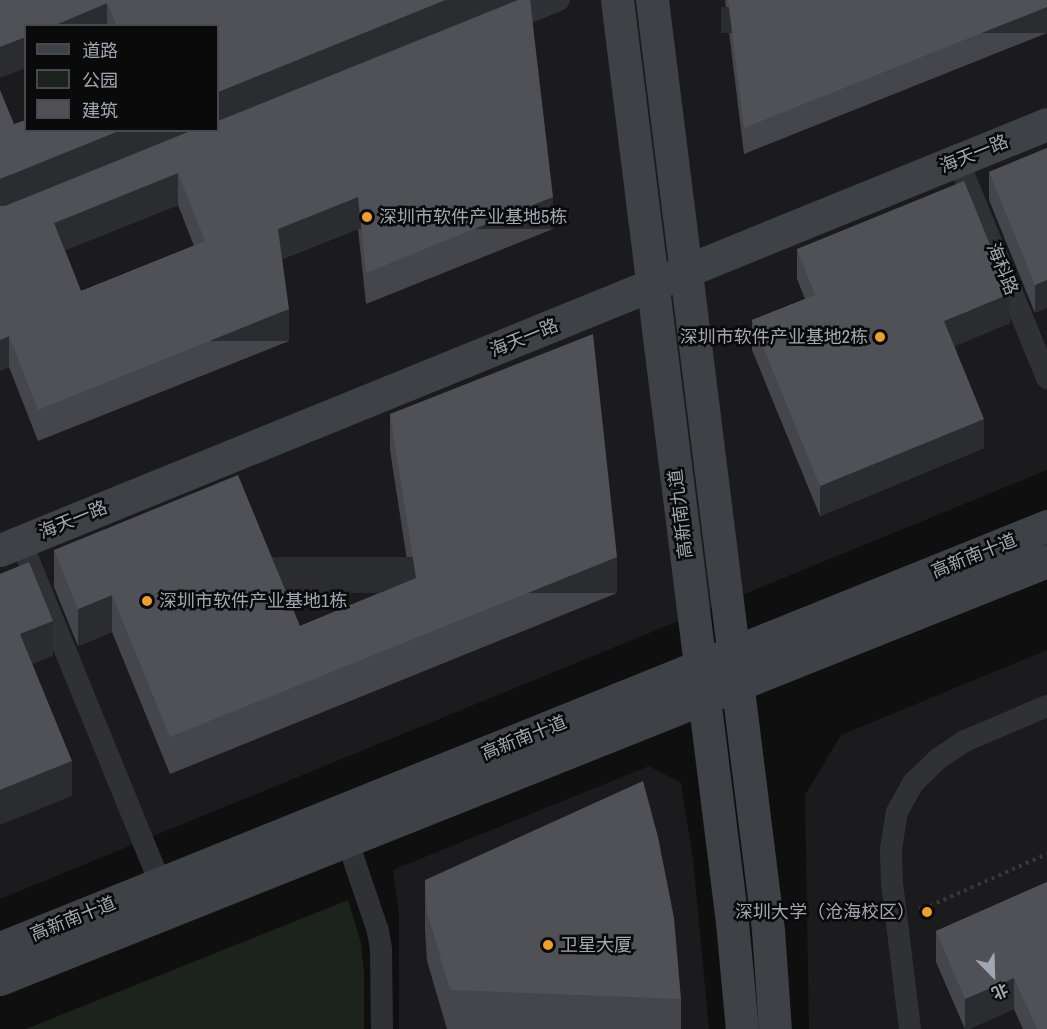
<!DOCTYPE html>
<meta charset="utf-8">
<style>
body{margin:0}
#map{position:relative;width:1047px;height:1029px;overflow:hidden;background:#0f0f10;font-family:"Archivo Narrow","Noto Sans SC",sans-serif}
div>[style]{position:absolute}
.built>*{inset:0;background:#1b1b1d}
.green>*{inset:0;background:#1c231c}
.path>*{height:4px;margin-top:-2px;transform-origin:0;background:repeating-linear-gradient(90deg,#36383c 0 3px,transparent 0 7.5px)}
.street>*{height:22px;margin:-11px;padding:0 11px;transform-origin:11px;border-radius:11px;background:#303135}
.secondary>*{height:33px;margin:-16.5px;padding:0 16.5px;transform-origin:16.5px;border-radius:16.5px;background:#3e4145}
.wall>*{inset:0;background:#45464b}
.shaded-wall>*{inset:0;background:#2b2c2f;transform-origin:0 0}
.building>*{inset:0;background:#4f5156}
.dots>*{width:16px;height:16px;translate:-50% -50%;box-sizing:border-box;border:3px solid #0a0a0b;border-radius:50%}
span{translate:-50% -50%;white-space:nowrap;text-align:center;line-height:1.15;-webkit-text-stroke:5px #0a0a0b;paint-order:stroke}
.street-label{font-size:18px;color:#a1a7b1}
.poi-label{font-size:18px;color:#a1a7b1}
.left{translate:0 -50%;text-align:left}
.right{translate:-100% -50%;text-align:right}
.legend{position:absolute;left:24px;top:24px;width:195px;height:108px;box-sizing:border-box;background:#0a0a0b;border:2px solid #46494d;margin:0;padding:8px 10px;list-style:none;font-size:18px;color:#a1a7b1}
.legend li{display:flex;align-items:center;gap:12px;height:30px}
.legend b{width:30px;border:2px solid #46494d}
.north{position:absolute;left:963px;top:945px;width:60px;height:60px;-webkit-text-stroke:4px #0a0a0b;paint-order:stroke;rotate:157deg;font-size:16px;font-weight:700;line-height:24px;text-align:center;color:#a1a7b1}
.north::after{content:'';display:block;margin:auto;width:21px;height:27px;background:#a1a7b1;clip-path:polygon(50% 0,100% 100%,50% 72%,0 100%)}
</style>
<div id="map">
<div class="built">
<i style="clip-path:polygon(evenodd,0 0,1047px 0,1047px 470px,0 899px,0 0,26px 26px,218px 26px,218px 130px,26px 130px,26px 26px)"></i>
<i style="clip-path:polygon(1047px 650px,1047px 1029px,809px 1029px,805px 795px,841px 735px)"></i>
<i style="clip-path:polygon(649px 766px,681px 783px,693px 860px,709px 1029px,399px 1029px,399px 916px,393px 870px)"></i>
</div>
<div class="green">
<i style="clip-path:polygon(348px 900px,361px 943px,364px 973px,364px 1029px,26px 1029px)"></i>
</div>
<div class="path">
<i style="left:919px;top:908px;width:4px;rotate:14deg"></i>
<i style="left:923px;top:909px;width:136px;rotate:-23.9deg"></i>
</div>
<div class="street">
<i style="left:505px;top:22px;width:58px;rotate:-22.2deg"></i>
<i style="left:958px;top:161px;width:235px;rotate:67.7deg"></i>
<i style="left:21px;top:542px;width:370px;rotate:67.8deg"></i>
<i style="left:347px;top:840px;width:96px;rotate:71.2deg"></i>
<i style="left:378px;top:931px;width:18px;rotate:81deg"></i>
<i style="left:381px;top:949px;width:80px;rotate:89.3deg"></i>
<i style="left:910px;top:1029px;width:147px;rotate:-97deg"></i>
<i style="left:892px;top:883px;width:34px;rotate:-92deg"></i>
<i style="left:891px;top:849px;width:37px;rotate:-81deg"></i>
<i style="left:897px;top:812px;width:33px;rotate:-61deg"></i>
<i style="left:913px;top:783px;width:35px;rotate:-44deg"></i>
<i style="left:938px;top:759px;width:32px;rotate:-34deg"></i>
<i style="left:965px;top:741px;width:89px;rotate:-23.1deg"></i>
</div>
<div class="secondary">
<i style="left:617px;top:0;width:929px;rotate:82.89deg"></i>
<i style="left:732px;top:922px;width:107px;rotate:84.7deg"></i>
<i style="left:652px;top:0;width:937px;rotate:82.89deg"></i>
<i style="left:768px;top:930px;width:99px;rotate:86deg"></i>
<i style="left:0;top:550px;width:1130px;rotate:-22.14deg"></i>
<i style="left:0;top:948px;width:1129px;rotate:-21.95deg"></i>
<i style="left:0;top:979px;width:1127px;rotate:-21.76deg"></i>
</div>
<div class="wall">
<i style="clip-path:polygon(evenodd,0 0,530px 0,553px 229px,366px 304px,358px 229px,282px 259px,289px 341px,38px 441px,9px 367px,0 371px,14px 124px,218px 130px,218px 26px,26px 26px,0 0,178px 205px,194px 246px,81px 291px,65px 250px,178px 205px)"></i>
<i style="clip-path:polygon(725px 0,1047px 0,1047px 33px,744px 154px)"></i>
<i style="clip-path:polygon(1047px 148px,1035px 313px,989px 200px,989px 172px)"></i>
<i style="clip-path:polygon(797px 249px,1010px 323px,954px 346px,984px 448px,820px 516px,752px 350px,752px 320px,805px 299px,797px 279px)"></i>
<i style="clip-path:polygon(390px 414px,617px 593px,170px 774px,112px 632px,78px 646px,54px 587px,54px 550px,300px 626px,410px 580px,390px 450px)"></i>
<i style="clip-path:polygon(425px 880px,681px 999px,681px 1029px,447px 1029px,427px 961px,425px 929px)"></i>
<i style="clip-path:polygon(1047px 882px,1047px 1029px,1023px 1029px,1014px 1009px,969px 1029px,965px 1029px,936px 962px,936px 931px)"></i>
</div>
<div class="shaded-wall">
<i style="clip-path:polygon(445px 0,523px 0,218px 123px,218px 92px)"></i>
<i style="clip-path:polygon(107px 3px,107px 26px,53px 26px)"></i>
<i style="left:1047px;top:7px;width:26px;height:326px;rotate:90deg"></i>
<i style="clip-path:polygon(26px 37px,26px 68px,0 78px,0 47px)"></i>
<i style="clip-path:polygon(121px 130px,199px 130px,0 210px,0 179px)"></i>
<i style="clip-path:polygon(178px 173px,178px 205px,54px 255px,54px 223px)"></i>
<i style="clip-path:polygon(358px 197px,358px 229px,278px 260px,278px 229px)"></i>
<i style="left:553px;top:197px;width:32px;height:202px;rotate:90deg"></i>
<i style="clip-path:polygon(1047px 280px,1047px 308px,1035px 313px,1035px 285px)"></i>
<i style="clip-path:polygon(1010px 294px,1010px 323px,944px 351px,944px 321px)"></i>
<i style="left:289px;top:309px;width:32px;height:271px;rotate:90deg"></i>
<i style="clip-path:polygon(9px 336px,9px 367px,0 371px,0 340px)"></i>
<i style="clip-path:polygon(984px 419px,984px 448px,820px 516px,820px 486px)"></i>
<i style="left:617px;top:557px;width:36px;height:482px;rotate:90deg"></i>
<i style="clip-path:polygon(112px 595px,112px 632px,78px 646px,78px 609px)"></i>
<i style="clip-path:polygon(53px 621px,53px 656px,20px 669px,20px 634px)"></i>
<i style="clip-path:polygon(72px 761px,72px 796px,0 825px,0 790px)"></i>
<i style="clip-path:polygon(1014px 978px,1014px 1009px,969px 1029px,965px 1029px,965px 999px)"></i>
</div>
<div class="building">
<i style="clip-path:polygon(0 0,445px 0,218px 92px,218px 26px,117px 26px,107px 3px,53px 26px,26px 26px,26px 37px,0 47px)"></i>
<i style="clip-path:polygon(evenodd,518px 0,530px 0,553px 197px,366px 273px,358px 197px,278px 229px,289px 309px,38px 410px,9px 336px,0 340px,0 206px,5px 206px,193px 130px,218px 130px,218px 121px,518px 0,178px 173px,205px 241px,81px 291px,54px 223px,178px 173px)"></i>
<i style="clip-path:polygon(728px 0,1047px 0,1047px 7px,744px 128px)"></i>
<i style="clip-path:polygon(0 90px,14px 124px,26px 120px,26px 130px,121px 130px,0 179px)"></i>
<i style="clip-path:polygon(1047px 148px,1047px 280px,1035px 285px,989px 172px)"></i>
<i style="clip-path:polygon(964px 181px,1010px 294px,944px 321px,984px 419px,820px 486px,752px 320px,815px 295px,797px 249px)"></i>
<i style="clip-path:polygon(593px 334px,617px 557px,170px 737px,112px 595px,78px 609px,54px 550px,238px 475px,300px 626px,416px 578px,390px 414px)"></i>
<i style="clip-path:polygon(29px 562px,53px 621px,20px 634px,72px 761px,0 790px,0 574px)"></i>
<i style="clip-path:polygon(643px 781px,658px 837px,674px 918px,681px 999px,450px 990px,427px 912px,425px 880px)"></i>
<i style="clip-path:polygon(1047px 882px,1047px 1029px,1037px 1029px,1014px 978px,965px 999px,936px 931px)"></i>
</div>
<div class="dots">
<i style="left:367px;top:217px;background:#ec9f2c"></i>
<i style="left:880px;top:337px;background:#ec9f2c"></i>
<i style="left:147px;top:601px;background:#ec9f2c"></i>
<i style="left:927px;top:912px;background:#ec9f2c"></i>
<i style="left:548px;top:945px;background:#ec9f2c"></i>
</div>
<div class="street-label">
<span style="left:974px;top:154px;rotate:-22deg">海天一路</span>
<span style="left:1002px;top:269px;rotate:68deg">海科路</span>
<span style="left:524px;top:338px;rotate:-22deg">海天一路</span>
<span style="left:681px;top:514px;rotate:-97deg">高新南九道</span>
<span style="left:73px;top:520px;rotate:-22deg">海天一路</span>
<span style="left:974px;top:556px;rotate:-22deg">高新南十道</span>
<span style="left:524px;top:738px;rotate:-22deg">高新南十道</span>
<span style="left:73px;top:919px;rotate:-22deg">高新南十道</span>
</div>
<div class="poi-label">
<span class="left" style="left:379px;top:217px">深圳市软件产业基地5栋</span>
<span class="right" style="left:868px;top:337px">深圳市软件产业基地2栋</span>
<span class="left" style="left:159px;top:601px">深圳市软件产业基地1栋</span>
<span class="right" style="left:915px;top:912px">深圳大学（沧海校区）</span>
<span class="left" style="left:560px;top:945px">卫星大厦</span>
</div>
<ul class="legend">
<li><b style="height:8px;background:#3e4145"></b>道路</li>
<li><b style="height:16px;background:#1c231c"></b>公园</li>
<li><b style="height:16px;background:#4f5156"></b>建筑</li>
</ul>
<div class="north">北</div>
</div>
